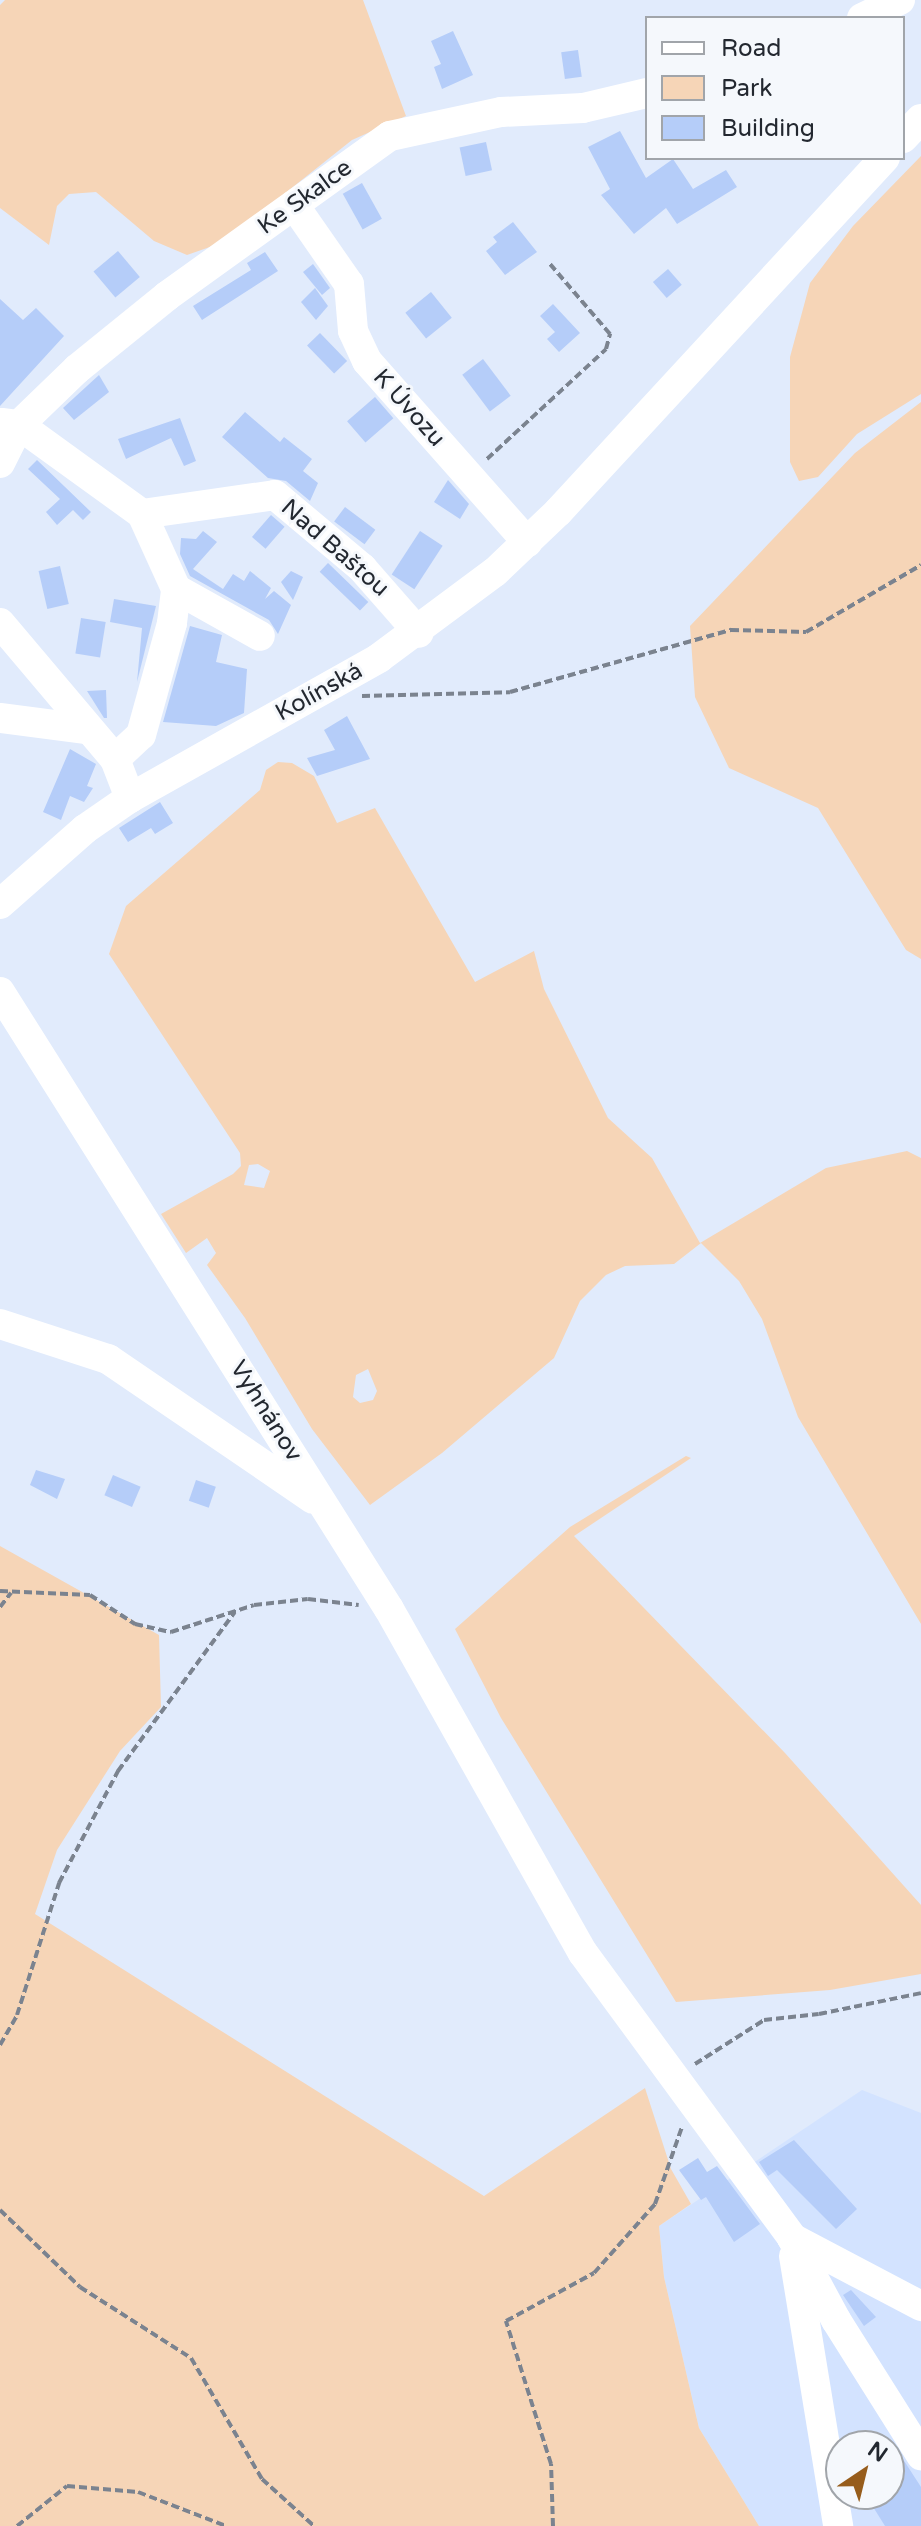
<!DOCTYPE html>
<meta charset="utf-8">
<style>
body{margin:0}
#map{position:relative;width:921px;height:2526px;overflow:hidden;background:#e1ebfc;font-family:"Varela Round",sans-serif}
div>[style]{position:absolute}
.built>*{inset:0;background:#d3e3ff}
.green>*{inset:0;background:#f6d5b7}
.building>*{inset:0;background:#b5cdf9;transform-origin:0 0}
.path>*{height:4px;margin-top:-2px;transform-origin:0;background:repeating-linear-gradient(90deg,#7b838f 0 8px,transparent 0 12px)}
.minor>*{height:30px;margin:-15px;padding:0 15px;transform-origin:15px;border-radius:15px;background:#fff}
span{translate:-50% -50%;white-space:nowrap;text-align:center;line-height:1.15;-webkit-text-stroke:6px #f5f8fc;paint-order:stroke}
.street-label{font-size:24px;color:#232830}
.legend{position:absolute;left:645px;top:16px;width:260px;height:144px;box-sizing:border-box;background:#f5f8fc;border:2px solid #a1a5aa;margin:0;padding:10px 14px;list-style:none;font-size:24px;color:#232830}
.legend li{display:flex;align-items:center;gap:16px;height:40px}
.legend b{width:40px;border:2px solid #a1a5aa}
.north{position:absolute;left:825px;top:2430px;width:80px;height:80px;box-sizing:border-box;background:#f5f8fc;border:2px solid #a1a5aa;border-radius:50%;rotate:35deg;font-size:22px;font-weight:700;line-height:32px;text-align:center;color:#232830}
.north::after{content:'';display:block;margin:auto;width:28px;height:36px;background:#975d1c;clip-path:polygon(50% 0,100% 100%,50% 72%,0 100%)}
</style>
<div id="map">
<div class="built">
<i style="clip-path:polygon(evenodd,862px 2090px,921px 2113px,921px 2526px,759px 2526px,699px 2428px,664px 2277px,659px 2226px,862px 2090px,841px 2446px,889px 2446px,889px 2494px,841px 2494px,841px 2446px)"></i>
</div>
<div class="green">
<i style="clip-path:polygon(5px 0,363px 0,406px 116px,352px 140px,224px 242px,187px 255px,154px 241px,96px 192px,69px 194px,57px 206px,49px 245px,0 208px,0 5px)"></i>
<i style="clip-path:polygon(921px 156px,921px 394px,857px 434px,818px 477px,799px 481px,790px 462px,790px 357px,810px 283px,853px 226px)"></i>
<i style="clip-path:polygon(921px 402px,921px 959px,906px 950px,818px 808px,729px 768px,695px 697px,690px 626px,855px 453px)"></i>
<i style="clip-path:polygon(evenodd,278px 762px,292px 763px,314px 776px,337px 823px,375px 808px,475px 982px,534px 951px,544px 989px,608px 1118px,652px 1158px,700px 1243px,826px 1168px,907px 1151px,921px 1158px,921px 1624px,798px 1417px,762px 1319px,739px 1281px,701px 1243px,674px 1264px,625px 1266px,606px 1275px,580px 1301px,554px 1358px,442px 1453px,370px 1505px,312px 1429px,245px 1318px,207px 1265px,216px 1253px,207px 1238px,186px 1253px,161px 1214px,233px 1174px,241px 1166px,240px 1153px,109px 954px,126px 906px,260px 790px,266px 770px,278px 762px,258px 1164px,270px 1171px,264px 1188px,244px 1185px,249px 1165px,258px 1164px,278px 762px,368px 1369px,377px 1391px,373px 1400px,360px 1403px,353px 1397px,356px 1375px,368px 1369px)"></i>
<i style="clip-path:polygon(686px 1456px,691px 1458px,574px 1536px,785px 1753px,921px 1905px,921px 1974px,830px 1990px,676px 2002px,501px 1718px,455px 1629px,570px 1527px)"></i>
<i style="clip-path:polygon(0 1546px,159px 1635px,161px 1707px,120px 1751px,57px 1850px,35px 1914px,484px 2196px,645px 2088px,671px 2169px,691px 2204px,659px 2226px,664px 2277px,699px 2428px,759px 2526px,0 2526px)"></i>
</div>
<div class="building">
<i style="clip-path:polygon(453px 31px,473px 75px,442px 89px,434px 67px,441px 64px,431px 41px)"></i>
<i style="left:578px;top:50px;width:27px;height:17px;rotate:82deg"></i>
<i style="clip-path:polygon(620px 131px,646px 178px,673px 159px,693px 189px,726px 170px,737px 187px,677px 224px,666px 208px,634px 234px,601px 195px,610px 189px,588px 147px)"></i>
<i style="left:486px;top:142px;width:29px;height:27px;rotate:78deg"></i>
<i style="left:362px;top:183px;width:41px;height:22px;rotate:61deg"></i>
<i style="clip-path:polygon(513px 222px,537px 252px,505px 275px,486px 251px,497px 242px,493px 237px)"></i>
<i style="left:118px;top:251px;width:34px;height:32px;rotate:50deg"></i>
<i style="clip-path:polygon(265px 252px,278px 271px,202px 320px,193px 306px,251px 270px,247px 263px)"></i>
<i style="clip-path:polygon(313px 264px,330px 288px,322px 295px,303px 272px)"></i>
<i style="left:668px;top:269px;width:21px;height:20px;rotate:49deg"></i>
<i style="clip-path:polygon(315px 288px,328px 306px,316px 320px,301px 302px)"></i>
<i style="left:431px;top:292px;width:33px;height:33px;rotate:51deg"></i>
<i style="clip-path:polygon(0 299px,23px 320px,36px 308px,64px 336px,0 406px)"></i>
<i style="clip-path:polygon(553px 304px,580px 333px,559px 352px,547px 339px,555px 332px,540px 316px)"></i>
<i style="left:320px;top:333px;width:39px;height:18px;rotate:46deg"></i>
<i style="left:483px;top:359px;width:46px;height:26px;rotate:53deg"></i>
<i style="clip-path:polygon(99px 375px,109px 392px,74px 420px,63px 408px)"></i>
<i style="left:375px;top:397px;width:28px;height:37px;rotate:49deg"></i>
<i style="clip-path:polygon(245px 412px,280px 442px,284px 437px,312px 459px,303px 471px,318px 483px,310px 501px,286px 481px,268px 478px,222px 437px)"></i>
<i style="clip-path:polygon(180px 418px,196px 461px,184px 466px,171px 438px,126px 459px,118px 439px)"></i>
<i style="clip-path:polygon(37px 460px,91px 512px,83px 520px,73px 510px,57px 525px,46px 512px,60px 499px,28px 469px)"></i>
<i style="clip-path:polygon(448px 480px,469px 504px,460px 519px,434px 502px)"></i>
<i style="left:345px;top:507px;width:38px;height:18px;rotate:37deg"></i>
<i style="left:271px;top:515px;width:18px;height:29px;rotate:41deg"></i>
<i style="clip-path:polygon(203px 531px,217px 542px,193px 569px,223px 589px,233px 574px,244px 581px,250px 571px,271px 588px,265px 599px,274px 591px,291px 605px,278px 634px,269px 620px,190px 576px,180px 554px,181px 538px,196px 539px)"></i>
<i style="left:420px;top:531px;width:27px;height:52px;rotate:33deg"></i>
<i style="left:328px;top:563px;width:56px;height:12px;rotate:44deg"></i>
<i style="left:60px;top:566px;width:39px;height:22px;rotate:77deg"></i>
<i style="clip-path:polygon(291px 571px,303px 577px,293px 600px,281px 582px)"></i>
<i style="clip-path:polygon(114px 599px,156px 606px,137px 682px,142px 628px,110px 622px)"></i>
<i style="left:81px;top:618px;width:25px;height:36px;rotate:9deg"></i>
<i style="clip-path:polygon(190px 626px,222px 635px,216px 662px,247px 669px,244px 713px,216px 726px,163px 722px)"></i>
<i style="clip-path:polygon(106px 690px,107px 718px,104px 718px,87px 691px)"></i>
<i style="clip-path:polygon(347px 716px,370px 759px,317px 776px,307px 758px,335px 750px,324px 730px)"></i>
<i style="clip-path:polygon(70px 749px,96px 764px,87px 786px,93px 788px,84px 802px,70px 796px,61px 820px,43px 812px)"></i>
<i style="clip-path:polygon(160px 802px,173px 823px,155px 834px,151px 828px,128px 842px,119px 828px)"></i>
<i style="clip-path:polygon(36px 1470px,65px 1479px,57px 1499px,30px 1485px)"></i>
<i style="left:113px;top:1475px;width:30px;height:22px;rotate:23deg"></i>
<i style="left:196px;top:1480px;width:21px;height:22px;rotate:19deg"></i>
<i style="clip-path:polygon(794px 2140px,857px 2209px,836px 2229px,777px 2170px,768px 2176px,759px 2162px)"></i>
<i style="clip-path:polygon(698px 2158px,707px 2172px,717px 2166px,760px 2224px,734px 2242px,706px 2197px,701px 2200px,679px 2170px)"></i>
<i style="clip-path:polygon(851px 2290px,876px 2317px,864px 2326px,843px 2295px)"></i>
<i style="clip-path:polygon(899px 2453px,921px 2487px,921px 2526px,885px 2526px,865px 2494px,889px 2494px,889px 2459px)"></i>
</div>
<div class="path">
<i style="left:487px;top:459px;width:162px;rotate:-42.7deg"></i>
<i style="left:606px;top:349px;width:16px;rotate:-75deg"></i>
<i style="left:610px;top:334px;width:92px;rotate:-130.6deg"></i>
<i style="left:362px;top:696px;width:148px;rotate:-1.5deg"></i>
<i style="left:510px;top:692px;width:230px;rotate:-15.7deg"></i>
<i style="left:731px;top:630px;width:75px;rotate:1.5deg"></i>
<i style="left:806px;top:632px;width:133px;rotate:-30.2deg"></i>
<i style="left:0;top:1591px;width:90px;rotate:2.5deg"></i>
<i style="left:90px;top:1595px;width:54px;rotate:32.8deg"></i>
<i style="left:135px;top:1624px;width:37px;rotate:13deg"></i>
<i style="left:171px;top:1632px;width:87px;rotate:-18deg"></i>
<i style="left:254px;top:1605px;width:54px;rotate:-6.3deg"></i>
<i style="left:308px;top:1599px;width:51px;rotate:6.7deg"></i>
<i style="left:0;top:1607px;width:18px;rotate:-52deg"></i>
<i style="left:0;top:2045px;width:34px;rotate:-60deg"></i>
<i style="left:17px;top:2015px;width:139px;rotate:-72.3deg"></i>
<i style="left:59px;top:1883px;width:127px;rotate:-62.2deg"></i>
<i style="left:118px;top:1771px;width:197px;rotate:-53.7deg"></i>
<i style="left:695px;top:2064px;width:82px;rotate:-32.5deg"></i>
<i style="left:764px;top:2020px;width:55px;rotate:-6.2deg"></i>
<i style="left:819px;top:2014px;width:104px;rotate:-11.6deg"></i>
<i style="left:0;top:2210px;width:111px;rotate:43.9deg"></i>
<i style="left:80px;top:2287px;width:132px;rotate:32.6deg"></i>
<i style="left:191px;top:2358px;width:140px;rotate:59.6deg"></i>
<i style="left:262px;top:2479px;width:70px;rotate:42.1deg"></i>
<i style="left:17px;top:2526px;width:64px;rotate:-38.7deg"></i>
<i style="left:67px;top:2486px;width:71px;rotate:4.8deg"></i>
<i style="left:138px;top:2492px;width:94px;rotate:21.1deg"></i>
<i style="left:553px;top:2526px;width:62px;rotate:-91.8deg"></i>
<i style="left:551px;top:2464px;width:150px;rotate:-107.5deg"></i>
<i style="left:506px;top:2321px;width:100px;rotate:-28.6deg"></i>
<i style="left:594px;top:2273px;width:92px;rotate:-48.5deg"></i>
<i style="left:655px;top:2204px;width:82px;rotate:-70.7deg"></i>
</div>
<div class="minor">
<i style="left:862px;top:18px;width:42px;rotate:-25.3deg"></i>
<i style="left:903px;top:138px;width:26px;rotate:-47deg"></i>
<i style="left:294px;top:205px;width:96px;rotate:55.2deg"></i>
<i style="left:349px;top:284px;width:47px;rotate:85.1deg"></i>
<i style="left:353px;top:331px;width:33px;rotate:65deg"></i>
<i style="left:367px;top:361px;width:242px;rotate:48.5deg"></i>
<i style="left:2px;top:423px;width:17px;rotate:7deg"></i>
<i style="left:19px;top:425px;width:152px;rotate:35.9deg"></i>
<i style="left:142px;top:514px;width:82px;rotate:65.6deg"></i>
<i style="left:176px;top:589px;width:96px;rotate:29.2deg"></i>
<i style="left:0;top:463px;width:42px;rotate:-63.4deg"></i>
<i style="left:19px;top:425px;width:81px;rotate:-44deg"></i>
<i style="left:77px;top:369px;width:116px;rotate:-39deg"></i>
<i style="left:167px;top:296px;width:274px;rotate:-35.7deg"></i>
<i style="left:390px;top:136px;width:114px;rotate:-12.2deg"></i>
<i style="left:501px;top:112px;width:82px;rotate:-2.8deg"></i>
<i style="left:583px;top:108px;width:66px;rotate:-13.2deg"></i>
<i style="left:142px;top:514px;width:134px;rotate:-8.1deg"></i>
<i style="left:275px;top:495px;width:114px;rotate:40deg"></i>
<i style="left:362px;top:568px;width:86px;rotate:48.8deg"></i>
<i style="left:0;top:623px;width:178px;rotate:49.8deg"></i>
<i style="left:115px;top:759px;width:42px;rotate:69deg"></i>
<i style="left:0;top:718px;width:87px;rotate:7.3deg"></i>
<i style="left:115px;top:759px;width:35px;rotate:-43deg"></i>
<i style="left:141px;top:735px;width:116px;rotate:-74.5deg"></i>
<i style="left:172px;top:623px;width:34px;rotate:-83deg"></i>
<i style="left:0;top:904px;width:113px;rotate:-41.4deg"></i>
<i style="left:85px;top:829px;width:55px;rotate:-34.6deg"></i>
<i style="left:130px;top:798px;width:286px;rotate:-29.3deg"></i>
<i style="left:379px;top:658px;width:144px;rotate:-36.6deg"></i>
<i style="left:495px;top:572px;width:87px;rotate:-43.6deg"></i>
<i style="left:558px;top:512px;width:482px;rotate:-47.3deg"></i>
<i style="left:0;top:992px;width:729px;rotate:57.77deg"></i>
<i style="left:389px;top:1609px;width:395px;rotate:60.6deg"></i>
<i style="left:583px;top:1953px;width:353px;rotate:53.7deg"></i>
<i style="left:792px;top:2238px;width:93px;rotate:61.8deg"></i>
<i style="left:836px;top:2320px;width:160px;rotate:57.8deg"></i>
<i style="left:0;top:1324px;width:114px;rotate:18deg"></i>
<i style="left:108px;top:1359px;width:248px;rotate:34.3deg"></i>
<i style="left:792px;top:2238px;width:146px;rotate:27.8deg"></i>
<i style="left:794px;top:2256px;width:274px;rotate:80.7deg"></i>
</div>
<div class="street-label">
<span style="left:305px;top:197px;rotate:-36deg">Ke Skalce</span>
<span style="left:409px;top:408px;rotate:48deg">K Úvozu</span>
<span style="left:335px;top:548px;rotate:41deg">Nad Baštou</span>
<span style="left:319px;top:692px;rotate:-29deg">Kolínská</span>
<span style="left:266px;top:1411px;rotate:58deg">Vyhnánov</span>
</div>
<ul class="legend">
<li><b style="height:10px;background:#fff"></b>Road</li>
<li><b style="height:22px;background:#f6d5b7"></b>Park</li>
<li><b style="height:22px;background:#b5cdf9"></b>Building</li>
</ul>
<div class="north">N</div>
</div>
